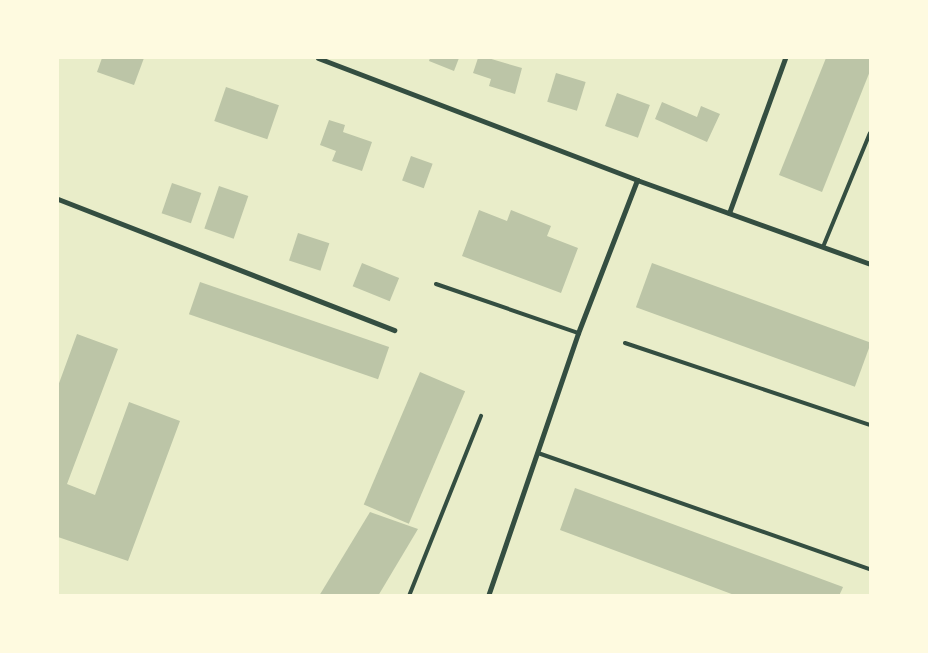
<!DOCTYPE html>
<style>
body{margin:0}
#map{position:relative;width:928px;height:653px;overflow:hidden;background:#e9edc9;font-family:Overpass,sans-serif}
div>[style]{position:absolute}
.building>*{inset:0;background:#bcc5a7;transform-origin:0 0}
.service>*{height:4px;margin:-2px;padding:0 2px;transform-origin:2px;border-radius:2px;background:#344e41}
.minor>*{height:5px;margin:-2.5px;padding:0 2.5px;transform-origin:2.5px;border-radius:2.5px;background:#344e41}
span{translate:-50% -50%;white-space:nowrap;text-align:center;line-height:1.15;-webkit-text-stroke:4px #fefae0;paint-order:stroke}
.frame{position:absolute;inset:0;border:59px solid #fefae0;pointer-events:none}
</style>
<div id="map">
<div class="building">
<i style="clip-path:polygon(102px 58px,144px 58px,134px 85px,97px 72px)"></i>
<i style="clip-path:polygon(430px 58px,459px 58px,454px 71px,429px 61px)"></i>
<i style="clip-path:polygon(478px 58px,488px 58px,522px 68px,515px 94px,489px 86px,491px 79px,473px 73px)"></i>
<i style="clip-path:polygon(826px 58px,870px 58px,870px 71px,822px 192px,779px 175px)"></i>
<i style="left:556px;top:73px;width:31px;height:30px;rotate:17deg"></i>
<i style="left:226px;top:87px;width:56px;height:36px;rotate:19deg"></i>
<i style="left:617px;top:93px;width:35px;height:35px;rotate:20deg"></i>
<i style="clip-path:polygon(662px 102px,697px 117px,701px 106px,720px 114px,707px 142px,655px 119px)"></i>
<i style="clip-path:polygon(329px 120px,345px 125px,343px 132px,372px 142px,362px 171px,332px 161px,336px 151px,320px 145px)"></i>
<i style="left:411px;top:156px;width:23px;height:26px;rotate:20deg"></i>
<i style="left:172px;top:183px;width:31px;height:32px;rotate:19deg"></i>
<i style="left:219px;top:186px;width:31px;height:45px;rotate:19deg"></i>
<i style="clip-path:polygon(479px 210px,507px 221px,511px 210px,551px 226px,547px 236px,578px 248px,561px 293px,462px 256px)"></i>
<i style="left:298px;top:233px;width:33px;height:29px;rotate:18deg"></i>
<i style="left:362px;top:263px;width:40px;height:25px;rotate:22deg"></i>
<i style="left:652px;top:263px;width:233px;height:47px;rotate:20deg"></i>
<i style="left:200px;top:282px;width:200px;height:34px;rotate:19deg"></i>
<i style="clip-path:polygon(77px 334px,118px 349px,67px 484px,95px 495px,129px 402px,180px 421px,128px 561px,58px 537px,58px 386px)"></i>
<i style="left:420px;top:372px;width:49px;height:144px;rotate:23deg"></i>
<i style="clip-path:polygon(575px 488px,843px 587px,839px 596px,737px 596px,560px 530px)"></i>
<i style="clip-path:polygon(370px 512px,418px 529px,378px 596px,319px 596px)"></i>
</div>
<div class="service">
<i style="left:823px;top:247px;width:123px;rotate:-67.6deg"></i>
<i style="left:436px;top:284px;width:150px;rotate:19deg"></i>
<i style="left:625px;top:343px;width:258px;rotate:18.5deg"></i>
<i style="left:538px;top:453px;width:352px;rotate:19.3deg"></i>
<i style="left:409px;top:596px;width:194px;rotate:-68.2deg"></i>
</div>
<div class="minor">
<i style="left:318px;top:58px;width:342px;rotate:20.9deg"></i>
<i style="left:637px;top:180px;width:248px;rotate:19.8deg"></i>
<i style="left:58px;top:199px;width:361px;rotate:21.3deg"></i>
<i style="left:729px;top:213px;width:165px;rotate:-70.1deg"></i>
<i style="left:488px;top:596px;width:278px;rotate:-71.1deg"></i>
<i style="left:578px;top:333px;width:164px;rotate:-68.9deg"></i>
</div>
<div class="frame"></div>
</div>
